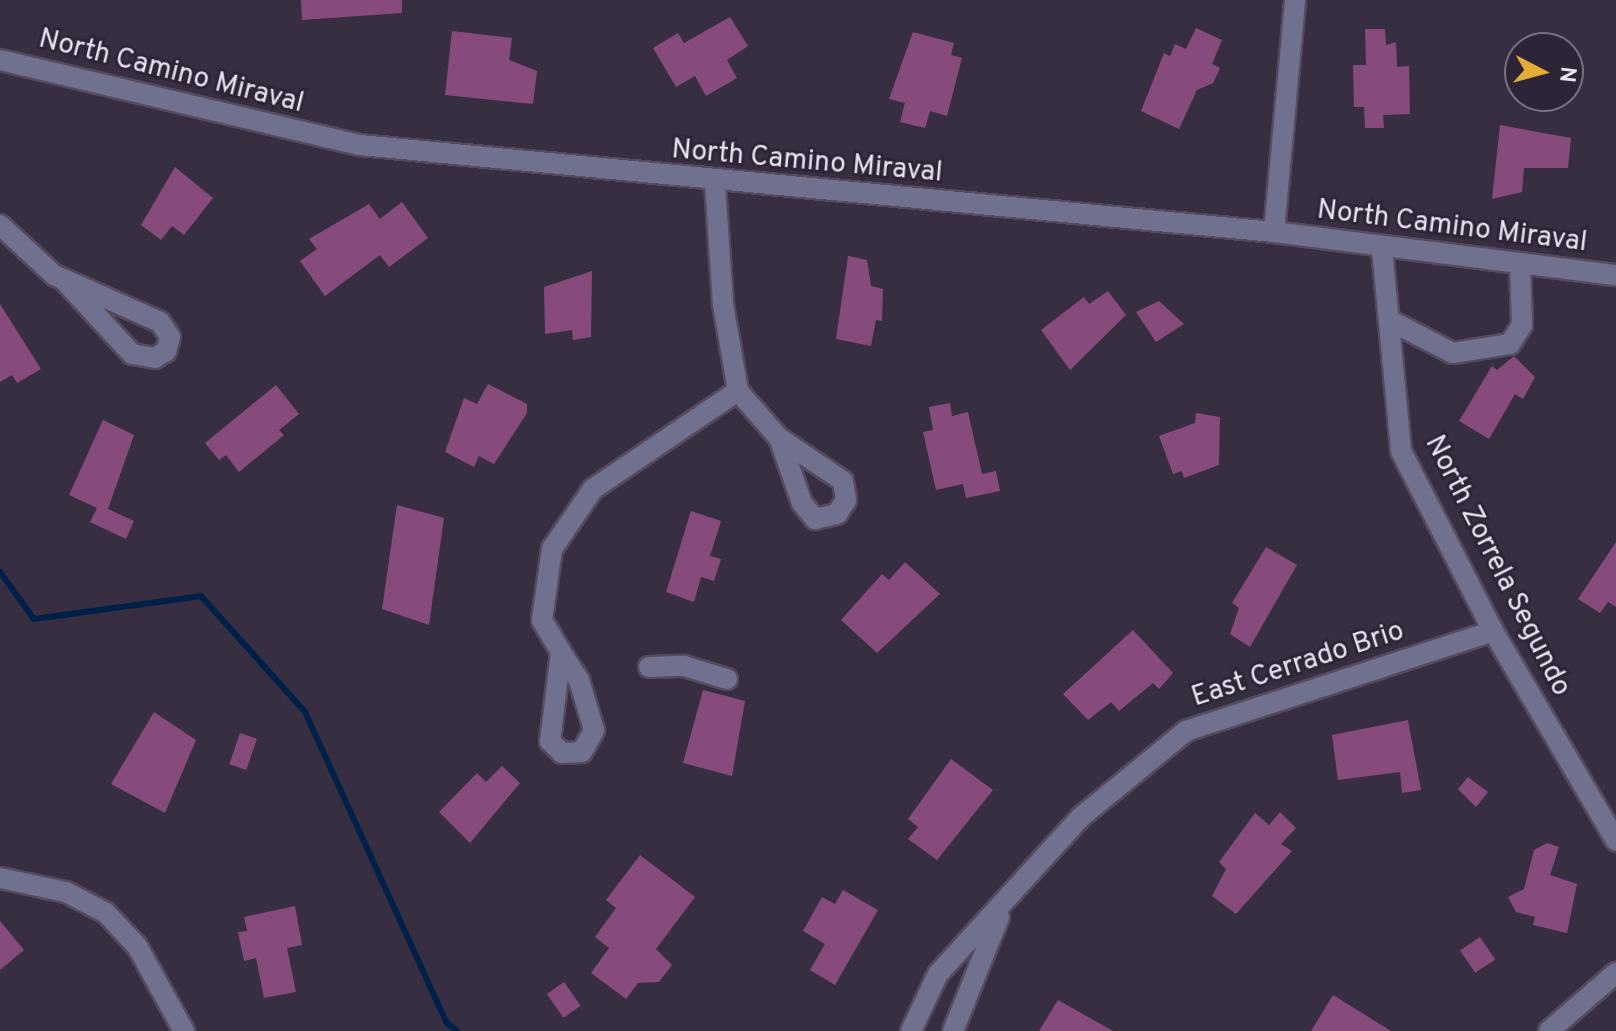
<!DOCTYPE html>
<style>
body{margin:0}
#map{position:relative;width:1616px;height:1031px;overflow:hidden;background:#382e42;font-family:Overpass,sans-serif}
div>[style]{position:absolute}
.stream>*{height:6px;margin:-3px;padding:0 3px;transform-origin:3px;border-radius:3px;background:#002048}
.building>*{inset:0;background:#874b7b;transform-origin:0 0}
.roads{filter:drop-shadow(2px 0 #544b5e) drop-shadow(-2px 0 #544b5e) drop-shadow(0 2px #544b5e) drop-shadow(0 -2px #544b5e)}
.minor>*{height:20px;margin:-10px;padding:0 10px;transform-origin:10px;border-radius:10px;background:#6f718f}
span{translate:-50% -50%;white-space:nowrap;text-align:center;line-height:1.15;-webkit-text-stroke:6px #2e2438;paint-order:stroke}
.street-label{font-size:28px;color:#e9e3f0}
.north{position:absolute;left:1504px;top:32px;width:80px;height:80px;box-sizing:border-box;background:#2e2438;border:2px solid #797082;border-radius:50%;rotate:96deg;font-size:22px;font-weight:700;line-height:32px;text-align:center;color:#e9e3f0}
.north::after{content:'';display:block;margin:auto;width:28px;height:36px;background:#e5ad35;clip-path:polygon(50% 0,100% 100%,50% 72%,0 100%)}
</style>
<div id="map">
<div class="stream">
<i style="left:0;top:572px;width:58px;rotate:54.1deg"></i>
<i style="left:34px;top:619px;width:169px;rotate:-7.8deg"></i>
<i style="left:201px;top:596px;width:156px;rotate:48.1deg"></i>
<i style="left:305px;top:712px;width:342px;rotate:65.5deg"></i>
<i style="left:447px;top:1023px;width:13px;rotate:39deg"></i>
</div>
<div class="building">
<i style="clip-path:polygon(301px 0,402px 0,402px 13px,302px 20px)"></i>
<i style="clip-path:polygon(730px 17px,748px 46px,727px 60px,737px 78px,706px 96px,695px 76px,676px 87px,653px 48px,678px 33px,684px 43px)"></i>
<i style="clip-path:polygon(1196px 28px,1222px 40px,1212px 64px,1220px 68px,1213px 83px,1197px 90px,1179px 129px,1141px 111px,1164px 53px,1170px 56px,1175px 44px,1186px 49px)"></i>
<i style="clip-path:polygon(1365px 29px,1385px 29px,1386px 45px,1396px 42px,1397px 67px,1409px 66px,1410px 114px,1383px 115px,1384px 128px,1365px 128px,1364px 107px,1354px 107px,1353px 65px,1366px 65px)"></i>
<i style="clip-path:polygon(452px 31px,512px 38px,509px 60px,537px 71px,533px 104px,445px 95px)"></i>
<i style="clip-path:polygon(913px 32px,954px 43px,951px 55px,962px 58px,947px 116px,930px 111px,925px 128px,900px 122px,905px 103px,889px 99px)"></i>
<i style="clip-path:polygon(1500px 125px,1571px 138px,1568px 168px,1524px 168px,1522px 192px,1492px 199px)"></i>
<i style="clip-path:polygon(175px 167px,213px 198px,184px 235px,172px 226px,161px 240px,141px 225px)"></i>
<i style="clip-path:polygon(402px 202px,428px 238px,389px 267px,380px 255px,325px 296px,300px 261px,317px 249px,309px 239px,369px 204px,380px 219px)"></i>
<i style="clip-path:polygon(848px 256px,867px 260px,871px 286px,883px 289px,882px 321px,876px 320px,871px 346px,836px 339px)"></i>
<i style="clip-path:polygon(592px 271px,591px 337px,573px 340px,572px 330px,545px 334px,544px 287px)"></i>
<i style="clip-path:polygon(1108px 291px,1126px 315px,1070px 370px,1041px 330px,1084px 297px,1089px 304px)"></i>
<i style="clip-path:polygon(1159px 301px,1184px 324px,1156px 342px,1136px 312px)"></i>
<i style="clip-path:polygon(0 304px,41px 369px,17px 383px,12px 375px,0 382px)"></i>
<i style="clip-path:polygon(1514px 356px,1535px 377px,1523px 399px,1515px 394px,1489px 439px,1459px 421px,1492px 366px,1497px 370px)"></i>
<i style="clip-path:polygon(488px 384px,527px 404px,527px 413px,494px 464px,479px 456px,474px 467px,445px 452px,464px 398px,477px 404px)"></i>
<i style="clip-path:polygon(276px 385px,299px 414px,279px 430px,284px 435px,239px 472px,226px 455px,219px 460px,205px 443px)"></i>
<i style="clip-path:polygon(950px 403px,952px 416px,968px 412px,982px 474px,996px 471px,1000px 491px,966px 498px,963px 484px,936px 490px,923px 432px,933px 430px,929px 407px)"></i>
<i style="clip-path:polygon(1196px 413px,1220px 417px,1219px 465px,1184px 478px,1182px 471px,1173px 474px,1159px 436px,1195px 423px)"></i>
<i style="clip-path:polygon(103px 420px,134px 435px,108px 509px,134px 521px,126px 539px,90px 522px,97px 508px,69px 495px)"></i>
<i style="clip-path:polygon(397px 505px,444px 518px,429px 625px,382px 609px)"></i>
<i style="clip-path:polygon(691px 511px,721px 521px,710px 556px,721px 559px,714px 581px,701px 577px,694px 602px,666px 592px)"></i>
<i style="clip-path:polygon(1616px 542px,1616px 607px,1608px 602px,1600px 613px,1578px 599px)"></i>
<i style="clip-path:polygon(1266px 547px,1297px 565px,1250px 647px,1230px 634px,1239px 608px,1232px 603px)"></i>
<i style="clip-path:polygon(905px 562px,940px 594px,877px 653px,841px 620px,882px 574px,889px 580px)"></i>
<i style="clip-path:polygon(1133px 630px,1173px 673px,1159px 689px,1153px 683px,1119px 711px,1111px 702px,1088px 720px,1063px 694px)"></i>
<i style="clip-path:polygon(703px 690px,745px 701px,732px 776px,683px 763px)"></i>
<i style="clip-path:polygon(154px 712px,196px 740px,165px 813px,111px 784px)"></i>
<i style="clip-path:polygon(1408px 720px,1421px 790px,1402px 793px,1400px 772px,1338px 780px,1332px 735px)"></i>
<i style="left:240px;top:733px;width:18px;height:33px;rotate:19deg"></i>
<i style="clip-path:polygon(951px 759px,993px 790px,937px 860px,908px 839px,918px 827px,908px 819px)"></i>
<i style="clip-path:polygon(502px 766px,520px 783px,470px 843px,439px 812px,477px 773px,486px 782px)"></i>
<i style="clip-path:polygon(1468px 777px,1488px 792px,1476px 807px,1458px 789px)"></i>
<i style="clip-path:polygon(1280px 812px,1296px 828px,1281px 844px,1292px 851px,1236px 914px,1212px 896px,1226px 869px,1219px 862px,1255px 813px,1269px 825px)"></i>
<i style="clip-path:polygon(1547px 843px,1559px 847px,1550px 875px,1577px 884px,1567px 933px,1533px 925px,1535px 917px,1516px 912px,1508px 897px,1524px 889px,1534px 850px)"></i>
<i style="clip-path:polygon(640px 855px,695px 897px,656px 949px,672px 965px,659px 982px,638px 983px,626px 999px,591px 973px,609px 948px,595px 937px,616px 908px,606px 900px)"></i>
<i style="clip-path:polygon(843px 890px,878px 910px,835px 985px,810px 970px,825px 944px,803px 931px,822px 897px,835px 904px)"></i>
<i style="clip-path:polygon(295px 906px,302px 945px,287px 948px,296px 992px,264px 998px,256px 958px,244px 961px,238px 932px,247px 931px,244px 917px)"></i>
<i style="clip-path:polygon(0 921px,24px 950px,0 970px)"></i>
<i style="left:1480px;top:937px;width:27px;height:24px;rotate:56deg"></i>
<i style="left:564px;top:982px;width:29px;height:21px;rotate:55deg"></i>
<i style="clip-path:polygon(1333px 995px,1391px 1031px,1311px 1031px)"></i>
<i style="clip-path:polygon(1058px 1000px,1113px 1031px,1039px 1031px)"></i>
</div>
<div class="roads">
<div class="minor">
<i style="left:0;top:60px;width:370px;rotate:13.3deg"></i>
<i style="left:360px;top:145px;width:918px;rotate:5.44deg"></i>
<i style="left:1274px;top:232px;width:345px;rotate:7.2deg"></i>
<i style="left:0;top:225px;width:74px;rotate:42.8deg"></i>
<i style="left:54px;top:275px;width:116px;rotate:23.9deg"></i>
<i style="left:160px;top:322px;width:18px;rotate:56deg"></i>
<i style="left:170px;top:337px;width:15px;rotate:106deg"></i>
<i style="left:166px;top:351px;width:13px;rotate:148deg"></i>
<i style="left:155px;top:358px;width:23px;rotate:-170deg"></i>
<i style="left:132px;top:354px;width:100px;rotate:-132.6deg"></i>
<i style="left:1274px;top:232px;width:233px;rotate:-84.8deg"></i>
<i style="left:1382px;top:249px;width:203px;rotate:84.6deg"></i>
<i style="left:1401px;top:451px;width:202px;rotate:62.9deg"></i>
<i style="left:1493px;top:631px;width:243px;rotate:59.6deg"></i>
<i style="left:1389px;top:320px;width:72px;rotate:27.3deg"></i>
<i style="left:1453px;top:353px;width:58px;rotate:-9deg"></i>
<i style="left:1510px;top:344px;width:22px;rotate:-58deg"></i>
<i style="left:1522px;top:325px;width:61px;rotate:-91.9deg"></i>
<i style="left:738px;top:391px;width:62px;rotate:48.9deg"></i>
<i style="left:779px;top:438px;width:69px;rotate:70.5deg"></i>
<i style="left:802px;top:503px;width:21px;rotate:51deg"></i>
<i style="left:815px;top:519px;width:23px;rotate:-13deg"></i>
<i style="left:837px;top:514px;width:17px;rotate:-57deg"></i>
<i style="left:846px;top:500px;width:19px;rotate:-99deg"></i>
<i style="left:843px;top:481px;width:77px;rotate:-146.1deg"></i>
<i style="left:561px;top:652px;width:90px;rotate:97deg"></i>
<i style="left:550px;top:741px;width:17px;rotate:45deg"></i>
<i style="left:562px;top:753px;width:20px;rotate:-3deg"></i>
<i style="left:582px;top:752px;width:25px;rotate:-61deg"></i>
<i style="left:594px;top:730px;width:52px;rotate:-106.7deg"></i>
<i style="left:579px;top:680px;width:33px;rotate:-123deg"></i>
<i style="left:561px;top:652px;width:37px;rotate:-121deg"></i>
<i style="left:542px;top:620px;width:72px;rotate:-82deg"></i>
<i style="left:552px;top:549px;width:73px;rotate:-55.7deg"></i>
<i style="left:593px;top:489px;width:175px;rotate:-34.1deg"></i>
<i style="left:738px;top:391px;width:88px;rotate:-99.8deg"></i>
<i style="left:723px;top:304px;width:122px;rotate:-93.8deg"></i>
<i style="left:649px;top:667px;width:35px;rotate:-2deg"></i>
<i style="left:684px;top:666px;width:45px;rotate:16.8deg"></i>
<i style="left:0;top:878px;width:67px;rotate:12deg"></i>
<i style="left:66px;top:892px;width:45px;rotate:27.7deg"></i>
<i style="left:106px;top:913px;width:45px;rotate:46.8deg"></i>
<i style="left:137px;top:946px;width:97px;rotate:61.1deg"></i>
<i style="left:911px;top:1031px;width:63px;rotate:-64.7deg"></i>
<i style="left:938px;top:974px;width:212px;rotate:-47.7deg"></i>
<i style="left:1081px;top:817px;width:136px;rotate:-39.3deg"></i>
<i style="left:1186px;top:731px;width:323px;rotate:-18deg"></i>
<i style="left:953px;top:1031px;width:123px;rotate:-68deg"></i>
<i style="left:1549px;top:1031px;width:89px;rotate:-40.9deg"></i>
</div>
</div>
<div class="street-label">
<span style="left:171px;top:72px;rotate:14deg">North Camino Miraval</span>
<span style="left:807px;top:162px;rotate:5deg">North Camino Miraval</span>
<span style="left:1452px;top:227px;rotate:7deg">North Camino Miraval</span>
<span style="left:1497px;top:566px;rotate:63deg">North Zorrela Segundo</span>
<span style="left:1298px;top:665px;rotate:-18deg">East Cerrado Brio</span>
</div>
<div class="north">N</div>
</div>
